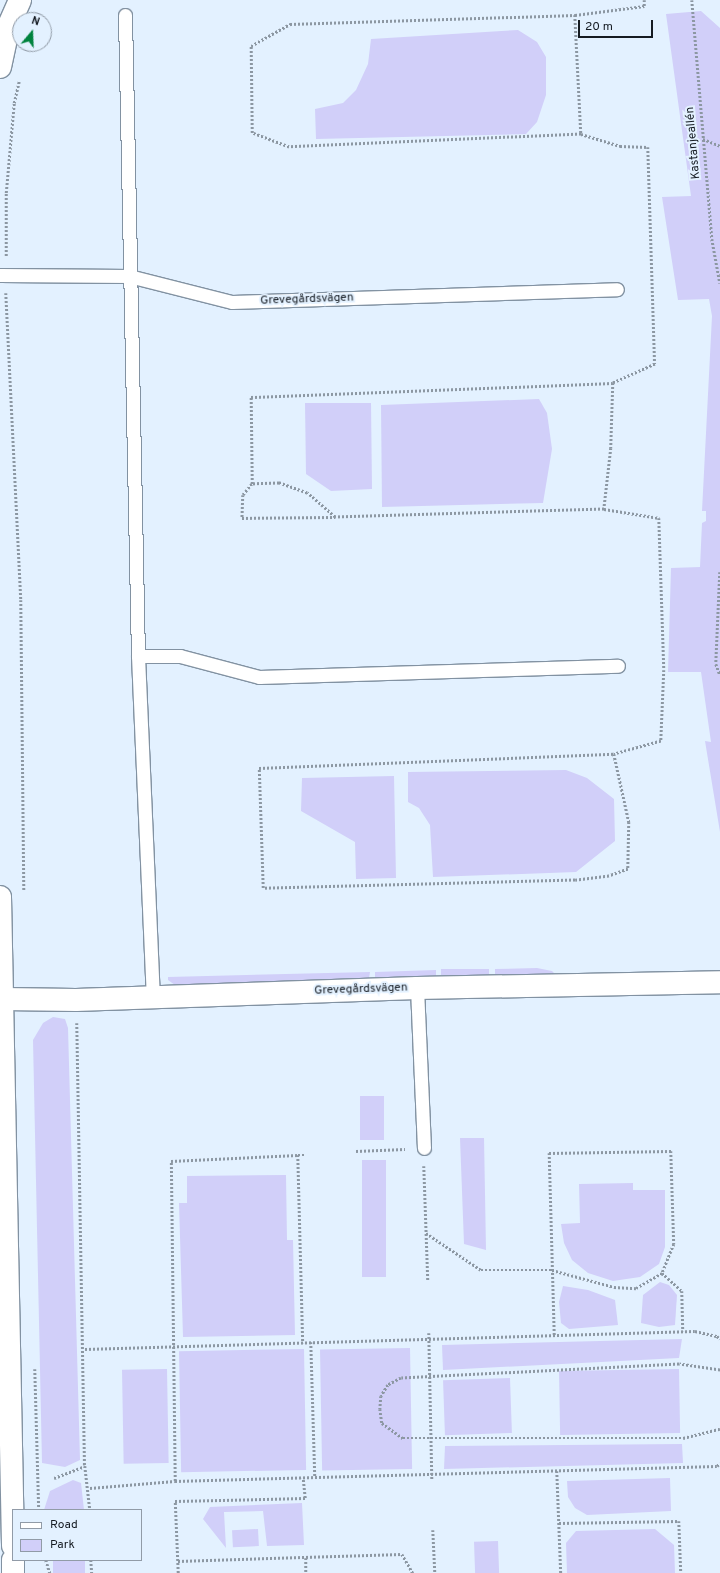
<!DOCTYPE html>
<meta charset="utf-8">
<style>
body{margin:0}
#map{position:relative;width:720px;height:1573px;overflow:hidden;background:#e3f1ff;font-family:Overpass,sans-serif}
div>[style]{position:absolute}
.green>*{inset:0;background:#d1cff9;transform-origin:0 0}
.path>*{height:2.5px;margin-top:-1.25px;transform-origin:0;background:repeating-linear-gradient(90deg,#8c97a2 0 2px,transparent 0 4px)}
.roads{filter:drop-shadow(1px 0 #8292a2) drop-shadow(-1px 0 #8292a2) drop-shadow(0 1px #8292a2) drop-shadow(0 -1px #8292a2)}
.service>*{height:13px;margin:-6.5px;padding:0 6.5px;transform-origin:6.5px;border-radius:6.5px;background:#fff}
.minor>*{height:22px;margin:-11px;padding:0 11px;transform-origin:11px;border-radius:11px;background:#fff}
.tertiary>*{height:22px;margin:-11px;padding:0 11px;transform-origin:11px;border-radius:11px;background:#fff}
span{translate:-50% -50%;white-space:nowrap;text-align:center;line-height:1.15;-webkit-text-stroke:4px #e3f1ff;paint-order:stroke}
.street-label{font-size:12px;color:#151b22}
.legend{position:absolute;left:12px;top:1509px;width:130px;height:52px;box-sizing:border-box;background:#e3f1ff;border:1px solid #919ba7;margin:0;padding:5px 7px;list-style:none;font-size:12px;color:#151b22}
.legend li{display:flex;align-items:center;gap:8px;height:20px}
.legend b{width:20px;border:1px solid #919ba7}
.north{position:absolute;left:12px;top:12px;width:40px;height:40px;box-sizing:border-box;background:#e3f1ff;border:1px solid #919ba7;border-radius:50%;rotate:19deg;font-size:11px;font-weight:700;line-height:16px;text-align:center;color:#151b22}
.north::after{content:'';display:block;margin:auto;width:14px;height:18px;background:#00833e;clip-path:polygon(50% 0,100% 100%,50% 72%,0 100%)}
.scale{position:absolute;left:578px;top:20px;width:75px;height:18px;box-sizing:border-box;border:2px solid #151b22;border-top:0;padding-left:5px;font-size:12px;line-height:14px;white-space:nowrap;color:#151b22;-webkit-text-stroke:3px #e3f1ff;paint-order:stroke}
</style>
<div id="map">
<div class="green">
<i style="clip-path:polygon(701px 11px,720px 28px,720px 832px,705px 741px,711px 742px,701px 672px,668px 672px,671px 568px,700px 567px,702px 523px,706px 521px,706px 511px,702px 511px,712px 316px,709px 299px,678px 300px,662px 197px,691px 196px,666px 14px)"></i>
<i style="clip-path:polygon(518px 30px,537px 42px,546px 57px,546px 95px,537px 122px,526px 134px,316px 139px,315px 109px,343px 103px,356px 90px,368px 64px,371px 39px)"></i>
<i style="clip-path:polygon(539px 399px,547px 413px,552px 449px,543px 503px,382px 507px,381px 405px)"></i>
<i style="clip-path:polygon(305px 403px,371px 403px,372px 489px,331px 491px,306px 474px)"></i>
<i style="clip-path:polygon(566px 770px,587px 778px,614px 799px,615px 841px,576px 872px,433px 877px,430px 825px,419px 808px,408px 802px,408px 772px)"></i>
<i style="clip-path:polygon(394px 776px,396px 878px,356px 879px,355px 842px,301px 811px,302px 778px)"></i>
<i style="clip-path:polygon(537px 968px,552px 971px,555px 974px,495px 976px,495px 969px)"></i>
<i style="left:489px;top:969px;width:6px;height:48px;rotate:90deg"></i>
<i style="clip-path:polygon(436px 970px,436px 977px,375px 978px,375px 972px)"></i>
<i style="clip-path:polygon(370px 972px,369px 978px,175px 985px,168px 980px,168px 977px)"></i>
<i style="clip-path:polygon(53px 1017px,65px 1019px,68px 1028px,80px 1460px,65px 1467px,42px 1463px,33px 1040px,43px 1023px)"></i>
<i style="left:360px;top:1096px;width:24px;height:44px"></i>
<i style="clip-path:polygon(460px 1138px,484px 1138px,486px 1250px,464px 1244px)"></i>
<i style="left:362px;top:1160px;width:24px;height:117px"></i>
<i style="clip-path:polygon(286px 1175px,287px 1240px,293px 1240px,295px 1335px,183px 1337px,179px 1203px,187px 1203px,187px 1176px)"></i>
<i style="clip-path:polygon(633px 1183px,633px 1190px,665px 1190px,665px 1247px,659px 1264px,640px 1277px,613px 1281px,588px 1273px,572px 1260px,564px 1243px,561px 1224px,580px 1223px,579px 1184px)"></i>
<i style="clip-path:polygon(660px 1282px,669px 1285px,677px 1295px,675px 1325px,659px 1327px,641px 1323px,643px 1295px)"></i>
<i style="clip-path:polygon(563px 1286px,588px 1290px,615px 1300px,618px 1325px,569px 1329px,561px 1323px,559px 1302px)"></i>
<i style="clip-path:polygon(682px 1339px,679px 1358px,443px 1370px,442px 1345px)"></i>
<i style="left:410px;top:1348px;width:121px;height:90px;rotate:89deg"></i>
<i style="left:304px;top:1349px;width:121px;height:125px;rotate:89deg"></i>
<i style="left:167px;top:1369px;width:94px;height:45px;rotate:89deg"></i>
<i style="left:679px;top:1369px;width:64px;height:120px;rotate:89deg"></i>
<i style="left:510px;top:1378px;width:55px;height:67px;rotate:88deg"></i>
<i style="clip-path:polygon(682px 1444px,683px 1463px,444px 1469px,445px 1446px)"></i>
<i style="clip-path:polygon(670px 1478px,671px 1511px,587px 1515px,575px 1508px,568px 1497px,567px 1481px)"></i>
<i style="clip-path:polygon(73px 1480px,81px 1483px,84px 1510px,44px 1510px,50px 1491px)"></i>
<i style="clip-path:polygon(302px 1503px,304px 1545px,267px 1546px,263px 1511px,224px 1512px,226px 1548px,203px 1519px,210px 1507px)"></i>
<i style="left:258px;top:1529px;width:17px;height:26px;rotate:87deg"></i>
<i style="clip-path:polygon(655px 1529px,674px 1545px,675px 1573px,567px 1573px,566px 1543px,576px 1531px)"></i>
<i style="left:498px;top:1541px;width:32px;height:24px;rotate:88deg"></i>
<i style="left:53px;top:1560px;width:32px;height:14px"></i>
</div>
<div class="path">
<i style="left:692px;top:0;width:240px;rotate:85.2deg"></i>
<i style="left:712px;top:239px;width:45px;rotate:79.7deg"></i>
<i style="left:575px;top:15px;width:119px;rotate:87.1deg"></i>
<i style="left:581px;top:134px;width:292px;rotate:177.5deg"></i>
<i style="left:289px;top:147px;width:40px;rotate:-159deg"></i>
<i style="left:252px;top:133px;width:87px;rotate:-90.7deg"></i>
<i style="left:251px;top:46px;width:45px;rotate:-29.4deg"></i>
<i style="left:290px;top:24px;width:285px;rotate:-1.8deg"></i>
<i style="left:575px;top:15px;width:70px;rotate:-7.4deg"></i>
<i style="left:644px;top:6px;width:6px;rotate:-90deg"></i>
<i style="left:581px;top:134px;width:41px;rotate:17.1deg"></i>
<i style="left:620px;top:146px;width:28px;rotate:2deg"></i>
<i style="left:648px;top:147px;width:217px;rotate:88.2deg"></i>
<i style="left:655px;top:364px;width:46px;rotate:155.7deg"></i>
<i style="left:703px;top:139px;width:18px;rotate:22deg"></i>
<i style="left:6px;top:256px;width:63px;rotate:-90deg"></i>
<i style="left:6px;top:193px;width:90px;rotate:-84.9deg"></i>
<i style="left:14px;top:103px;width:22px;rotate:-77deg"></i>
<i style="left:6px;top:293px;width:307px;rotate:87.2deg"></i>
<i style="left:21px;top:600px;width:290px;rotate:89.4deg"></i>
<i style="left:613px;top:383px;width:65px;rotate:91.8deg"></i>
<i style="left:611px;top:448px;width:61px;rotate:96.5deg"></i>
<i style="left:604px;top:509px;width:269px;rotate:178.3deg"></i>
<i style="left:335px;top:517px;width:37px;rotate:-139deg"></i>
<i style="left:307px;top:493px;width:30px;rotate:-160deg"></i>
<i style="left:279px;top:483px;width:27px;rotate:178deg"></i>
<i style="left:252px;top:484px;width:87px;rotate:-90.7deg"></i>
<i style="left:251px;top:397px;width:362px;rotate:-2.2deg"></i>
<i style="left:252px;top:484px;width:14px;rotate:129deg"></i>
<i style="left:243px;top:495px;width:23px;rotate:92deg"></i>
<i style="left:242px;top:518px;width:93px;rotate:-0.6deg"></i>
<i style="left:604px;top:509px;width:56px;rotate:9.3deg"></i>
<i style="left:659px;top:518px;width:152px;rotate:88.1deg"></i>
<i style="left:664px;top:670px;width:71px;rotate:92.4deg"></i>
<i style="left:661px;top:741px;width:49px;rotate:164.5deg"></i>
<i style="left:720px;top:572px;width:92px;rotate:92.5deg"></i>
<i style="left:716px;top:664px;width:12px;rotate:70deg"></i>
<i style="left:614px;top:754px;width:70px;rotate:77.6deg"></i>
<i style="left:629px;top:822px;width:47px;rotate:91.2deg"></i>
<i style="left:628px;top:869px;width:20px;rotate:160deg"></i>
<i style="left:609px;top:876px;width:34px;rotate:173deg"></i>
<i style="left:575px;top:880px;width:312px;rotate:178.5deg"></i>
<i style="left:263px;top:888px;width:120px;rotate:-91.9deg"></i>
<i style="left:259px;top:768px;width:355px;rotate:-2.3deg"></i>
<i style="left:77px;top:1023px;width:443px;rotate:89deg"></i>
<i style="left:85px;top:1466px;width:44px;rotate:83.5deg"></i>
<i style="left:356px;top:1151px;width:49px;rotate:-2.3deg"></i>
<i style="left:298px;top:1155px;width:7px"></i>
<i style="left:424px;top:1166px;width:115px;rotate:88deg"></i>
<i style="left:426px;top:1233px;width:66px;rotate:33.9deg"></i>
<i style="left:481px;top:1270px;width:71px"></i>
<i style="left:552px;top:1270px;width:64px;rotate:15.3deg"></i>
<i style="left:614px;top:1287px;width:22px;rotate:3deg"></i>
<i style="left:636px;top:1288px;width:30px;rotate:-30deg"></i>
<i style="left:429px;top:1333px;width:146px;rotate:88.8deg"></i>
<i style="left:554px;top:1335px;width:182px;rotate:-91.6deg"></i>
<i style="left:549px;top:1153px;width:122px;rotate:-0.9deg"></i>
<i style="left:671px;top:1151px;width:93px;rotate:88.2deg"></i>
<i style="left:674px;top:1244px;width:31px;rotate:112deg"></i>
<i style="left:662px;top:1273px;width:27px;rotate:42deg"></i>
<i style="left:682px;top:1291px;width:40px;rotate:88.6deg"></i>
<i style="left:311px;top:1342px;width:135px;rotate:88.3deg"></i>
<i style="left:85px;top:1349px;width:610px;rotate:-1.69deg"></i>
<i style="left:695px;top:1331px;width:23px;rotate:13deg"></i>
<i style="left:717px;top:1336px;width:4px;rotate:45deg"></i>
<i style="left:35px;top:1369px;width:141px;rotate:88.4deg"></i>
<i style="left:720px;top:1370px;width:41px;rotate:-171.7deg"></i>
<i style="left:679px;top:1364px;width:278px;rotate:177.1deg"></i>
<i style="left:401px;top:1378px;width:15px;rotate:152deg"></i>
<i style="left:388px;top:1385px;width:13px;rotate:122deg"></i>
<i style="left:381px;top:1396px;width:13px;rotate:94deg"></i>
<i style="left:380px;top:1409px;width:14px;rotate:82deg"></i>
<i style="left:382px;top:1423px;width:26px;rotate:36deg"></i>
<i style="left:403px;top:1438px;width:280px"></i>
<i style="left:683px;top:1438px;width:38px;rotate:-14deg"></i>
<i style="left:557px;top:1471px;width:102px;rotate:87.8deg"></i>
<i style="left:54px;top:1478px;width:33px;rotate:-21deg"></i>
<i style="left:175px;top:1481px;width:320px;rotate:-90.7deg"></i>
<i style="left:171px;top:1161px;width:127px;rotate:-2.7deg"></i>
<i style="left:298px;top:1155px;width:188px;rotate:88.5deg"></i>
<i style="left:90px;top:1488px;width:85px;rotate:-4.7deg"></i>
<i style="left:175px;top:1481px;width:542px;rotate:-1.59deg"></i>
<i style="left:717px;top:1466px;width:4px;rotate:-45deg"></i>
<i style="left:559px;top:1523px;width:120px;rotate:-1deg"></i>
<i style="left:679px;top:1521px;width:52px;rotate:87.8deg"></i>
<i style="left:433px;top:1530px;width:43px;rotate:87.3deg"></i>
<i style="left:306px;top:1558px;width:15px;rotate:90deg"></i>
<i style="left:46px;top:1560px;width:14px;rotate:73deg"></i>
<i style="left:91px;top:1560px;width:13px;rotate:86deg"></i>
<i style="left:178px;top:1561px;width:224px;rotate:-1.8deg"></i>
<i style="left:402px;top:1554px;width:22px;rotate:60deg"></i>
<i style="left:178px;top:1573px;width:72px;rotate:-92.4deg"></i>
<i style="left:175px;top:1501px;width:130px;rotate:-1.3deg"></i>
<i style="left:305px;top:1498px;width:20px;rotate:-96deg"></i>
</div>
<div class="roads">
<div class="service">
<i style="left:125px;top:15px;width:641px;rotate:88.84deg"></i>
<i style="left:138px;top:656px;width:340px;rotate:87.5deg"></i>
<i style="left:0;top:275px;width:129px;rotate:0.4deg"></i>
<i style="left:129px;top:276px;width:106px;rotate:14.2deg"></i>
<i style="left:232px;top:302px;width:385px;rotate:-1.9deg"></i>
<i style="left:138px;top:656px;width:42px"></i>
<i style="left:180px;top:656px;width:82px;rotate:14.9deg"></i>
<i style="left:259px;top:677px;width:359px;rotate:-1.8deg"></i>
<i style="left:417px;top:988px;width:160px;rotate:87.5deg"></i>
</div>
<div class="minor">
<i style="left:3px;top:999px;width:73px;rotate:0.8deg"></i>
<i style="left:76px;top:1000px;width:341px;rotate:-2deg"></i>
<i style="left:417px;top:988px;width:303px;rotate:-1.1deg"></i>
</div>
<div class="tertiary">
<i style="left:0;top:67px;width:43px;rotate:-77.9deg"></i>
<i style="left:9px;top:25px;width:27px;rotate:-66deg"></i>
<i style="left:0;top:897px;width:649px;rotate:88.85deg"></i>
<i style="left:13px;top:1560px;width:13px;rotate:90deg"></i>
</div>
</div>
<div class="street-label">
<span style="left:694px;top:143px;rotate:-95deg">Kastanjeallén</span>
<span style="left:307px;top:300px;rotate:-2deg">Grevegårdsvägen</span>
<span style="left:361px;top:990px;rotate:-2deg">Grevegårdsvägen</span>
</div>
<ul class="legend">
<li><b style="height:5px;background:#fff"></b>Road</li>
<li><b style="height:11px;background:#d1cff9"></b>Park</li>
</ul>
<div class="north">N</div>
<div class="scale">20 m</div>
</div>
